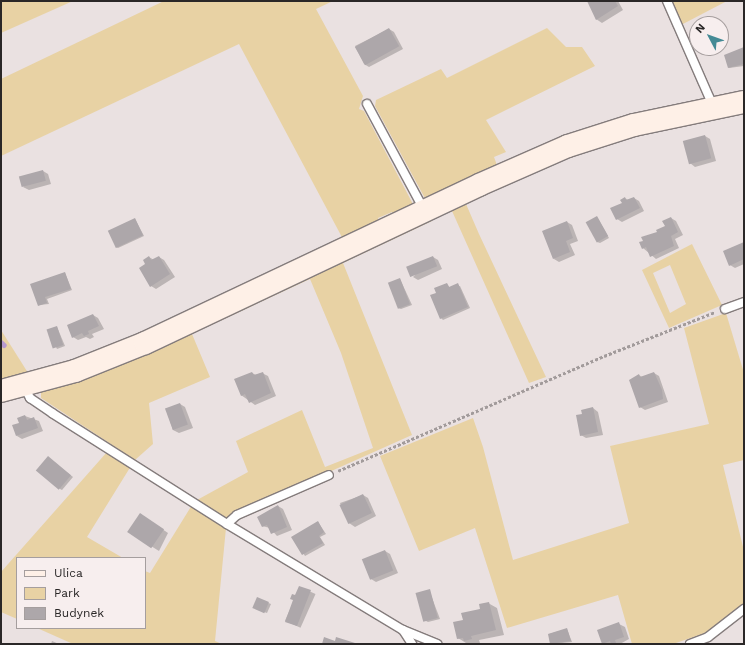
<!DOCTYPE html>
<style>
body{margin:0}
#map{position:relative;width:745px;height:645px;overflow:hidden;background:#eae1e1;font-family:"Work Sans",sans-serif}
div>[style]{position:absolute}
.green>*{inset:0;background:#e8d2a4}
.shadow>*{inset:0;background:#0003;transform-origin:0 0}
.stream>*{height:4.5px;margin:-2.25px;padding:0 2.25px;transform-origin:2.25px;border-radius:2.25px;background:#b79acf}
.building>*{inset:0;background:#ada7aa;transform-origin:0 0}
.path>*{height:2.5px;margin-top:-1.25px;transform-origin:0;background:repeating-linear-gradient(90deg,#a29b9b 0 3px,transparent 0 5px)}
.roads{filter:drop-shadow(1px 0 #847c7c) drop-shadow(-1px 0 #847c7c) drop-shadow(0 1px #847c7c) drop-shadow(0 -1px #847c7c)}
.lane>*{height:8px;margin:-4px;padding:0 4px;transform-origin:4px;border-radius:4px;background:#fff}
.secondary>*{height:22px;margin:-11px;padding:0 11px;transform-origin:11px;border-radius:11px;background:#fef0e7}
span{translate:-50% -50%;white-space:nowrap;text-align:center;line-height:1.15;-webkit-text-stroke:3.5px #f7eeee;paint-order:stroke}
.frame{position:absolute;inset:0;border:2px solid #2a2727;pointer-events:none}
.legend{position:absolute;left:16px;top:557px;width:130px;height:72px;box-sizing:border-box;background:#f7eeee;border:1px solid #a59e9e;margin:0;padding:5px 7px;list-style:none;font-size:12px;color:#2a2727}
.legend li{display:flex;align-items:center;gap:8px;height:20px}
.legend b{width:20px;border:1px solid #a59e9e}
.north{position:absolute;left:689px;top:16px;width:40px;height:40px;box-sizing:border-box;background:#f7eeee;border:1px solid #a59e9e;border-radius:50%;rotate:311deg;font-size:11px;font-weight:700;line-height:16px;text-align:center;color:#2a2727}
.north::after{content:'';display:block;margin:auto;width:14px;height:18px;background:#448a95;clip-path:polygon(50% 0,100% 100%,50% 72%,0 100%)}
</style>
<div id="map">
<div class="green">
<i style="clip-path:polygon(1px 1px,73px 1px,1px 33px)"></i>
<i style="clip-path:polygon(164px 1px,333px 1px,316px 9px,363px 96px,359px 109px,364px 111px,415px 208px,395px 217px,392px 212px,378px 218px,381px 225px,344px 241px,239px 44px,1px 156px,1px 79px)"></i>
<i style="clip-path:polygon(671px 1px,727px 1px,681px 25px)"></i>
<i style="clip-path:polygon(547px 28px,566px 47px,582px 47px,595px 66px,486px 120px,506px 152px,494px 157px,498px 168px,427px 202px,375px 106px,376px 100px,441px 69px,447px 78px)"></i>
<i style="clip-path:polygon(466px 204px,479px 234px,546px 377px,529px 383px,452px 211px)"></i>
<i style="clip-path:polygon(430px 215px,432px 221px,343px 263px,412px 435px,226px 518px,197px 500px,248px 472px,236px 441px,302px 410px,325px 467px,373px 448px,341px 353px,310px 279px,192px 334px,210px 377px,149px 403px,153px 444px,135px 460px,41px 398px,41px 392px)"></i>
<i style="clip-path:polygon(evenodd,692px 244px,722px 305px,669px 328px,642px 270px,692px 244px,670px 265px,686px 304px,670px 313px,653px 273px,670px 265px)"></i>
<i style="clip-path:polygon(726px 313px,744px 373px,744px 460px,723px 465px,744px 551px,744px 605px,705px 633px,673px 644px,632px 644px,618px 595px,507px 628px,475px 528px,419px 551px,380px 456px,473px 418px,483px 447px,513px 560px,629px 523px,610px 446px,709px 424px,684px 328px)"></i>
<i style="clip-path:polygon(1px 330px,30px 376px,1px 382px)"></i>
<i style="clip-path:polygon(107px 452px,131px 466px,87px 537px,123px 558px,17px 558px,17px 619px,1px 612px,1px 572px)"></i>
<i style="clip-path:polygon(192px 505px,226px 528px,215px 641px,222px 644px,73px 644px,37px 628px,145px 628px,145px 571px,150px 573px)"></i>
</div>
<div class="shadow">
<i style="clip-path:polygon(588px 1px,618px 1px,623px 10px,602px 23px,596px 19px)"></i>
<i style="clip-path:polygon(389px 29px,394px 32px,403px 49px,369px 67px,364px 64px,355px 46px)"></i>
<i style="clip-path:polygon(744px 48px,744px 66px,729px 68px,725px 56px)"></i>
<i style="clip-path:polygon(705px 136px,710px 139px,716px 161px,695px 167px,690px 163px)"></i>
<i style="clip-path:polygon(43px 171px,48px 174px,51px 184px,29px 190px,23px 187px)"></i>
<i style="clip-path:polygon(625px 198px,628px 200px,634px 198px,639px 201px,644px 211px,622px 222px,617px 219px)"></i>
<i style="clip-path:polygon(597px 217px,609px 238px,600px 243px,597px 242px)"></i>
<i style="clip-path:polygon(671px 218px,676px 221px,683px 235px,675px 239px,679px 248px,656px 259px,643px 248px,666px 226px)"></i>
<i style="clip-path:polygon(135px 219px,144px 236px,118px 248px,116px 247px)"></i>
<i style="clip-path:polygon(567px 222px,572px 225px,578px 241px,570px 244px,575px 255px,559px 262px,554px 259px)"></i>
<i style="clip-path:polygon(744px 243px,744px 264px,735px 268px,730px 265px)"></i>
<i style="clip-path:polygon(149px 257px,154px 260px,159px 257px,164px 260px,175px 277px,156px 289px,151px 286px,147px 264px)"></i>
<i style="clip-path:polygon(433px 257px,438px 260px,442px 269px,418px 280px,413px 277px)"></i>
<i style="clip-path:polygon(65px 273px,72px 290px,47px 299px,49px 304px,39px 305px,31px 285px)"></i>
<i style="clip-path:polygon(400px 279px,412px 305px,401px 309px,398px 308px)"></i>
<i style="clip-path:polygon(447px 284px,450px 288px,460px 286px,470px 308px,443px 320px,441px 318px,438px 293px)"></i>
<i style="clip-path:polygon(93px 315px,98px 318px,104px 329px,92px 334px,94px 337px,90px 339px,86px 337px,78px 340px,73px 337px)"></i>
<i style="clip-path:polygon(57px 327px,65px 346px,57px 349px,48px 331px)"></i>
<i style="clip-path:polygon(252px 373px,256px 375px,262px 373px,268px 376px,276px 396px,255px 405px,241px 395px)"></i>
<i style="clip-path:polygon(654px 373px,659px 376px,668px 402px,645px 410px,640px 407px,639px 375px,642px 377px)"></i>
<i style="clip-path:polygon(180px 404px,185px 407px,193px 428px,179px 433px,173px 430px,166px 409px)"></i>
<i style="clip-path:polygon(593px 408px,598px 412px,603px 435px,586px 438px,581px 435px,583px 415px)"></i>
<i style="clip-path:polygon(25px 416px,39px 421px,43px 431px,22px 439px,17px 436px)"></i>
<i style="clip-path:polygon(50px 459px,73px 477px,62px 490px,60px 489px)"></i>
<i style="clip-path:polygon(363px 495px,368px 498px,376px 516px,355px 527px,349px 523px,340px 503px)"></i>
<i style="clip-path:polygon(278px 506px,283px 509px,292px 530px,277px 536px,270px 528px,262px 526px)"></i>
<i style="clip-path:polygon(140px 514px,168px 533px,159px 551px,130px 533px)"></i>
<i style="clip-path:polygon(318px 522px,326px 534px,320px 537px,325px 545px,305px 556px,293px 537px)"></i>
<i style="clip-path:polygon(385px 551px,390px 554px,398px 573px,376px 582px,371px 579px)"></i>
<i style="left:300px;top:587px;width:17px;height:37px;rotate:24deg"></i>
<i style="clip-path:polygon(429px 590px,440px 619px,428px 622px,426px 621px)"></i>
<i style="clip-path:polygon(258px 599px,271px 604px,267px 613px,256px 609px)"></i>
<i style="clip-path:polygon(488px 603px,497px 608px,504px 635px,479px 640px,480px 643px,477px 644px,466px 643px,458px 638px,464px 621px)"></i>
<i style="clip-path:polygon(619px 624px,625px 627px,629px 639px,620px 644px,602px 643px)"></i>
<i style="clip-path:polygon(567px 629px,572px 642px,551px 644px,549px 634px)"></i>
<i style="clip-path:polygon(325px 638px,335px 642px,337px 638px,355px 644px,323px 644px)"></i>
<i style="clip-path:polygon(52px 641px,59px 644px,51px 644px)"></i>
</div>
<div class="stream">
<i style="left:1px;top:342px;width:4px;rotate:45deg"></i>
</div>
<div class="building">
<i style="clip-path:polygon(587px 1px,615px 1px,618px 6px,596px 20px)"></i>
<i style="left:389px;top:28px;width:21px;height:39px;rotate:61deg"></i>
<i style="clip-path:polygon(744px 47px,744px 64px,728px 68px,724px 55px)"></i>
<i style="left:705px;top:135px;width:24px;height:23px;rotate:75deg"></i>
<i style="left:43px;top:170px;width:11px;height:25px;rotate:75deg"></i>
<i style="clip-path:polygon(625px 197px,626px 200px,634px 197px,640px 208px,616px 220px,610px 208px,622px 203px,620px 200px)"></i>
<i style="left:597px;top:216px;width:23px;height:13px;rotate:61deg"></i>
<i style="clip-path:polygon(671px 217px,678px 232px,671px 236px,674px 246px,650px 257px,646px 247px,642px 249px,639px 242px,643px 241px,641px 237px,657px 232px,656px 230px,665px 226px,662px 221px)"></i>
<i style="left:135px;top:218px;width:19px;height:30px;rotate:65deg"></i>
<i style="clip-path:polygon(567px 221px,573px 238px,566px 241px,570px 252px,553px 259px,542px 231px)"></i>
<i style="clip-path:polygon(744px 242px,744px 259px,729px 266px,723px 251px)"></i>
<i style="clip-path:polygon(149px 256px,151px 260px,159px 256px,170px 274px,150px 287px,139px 268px,145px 264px,143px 260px)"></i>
<i style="left:433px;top:256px;width:11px;height:29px;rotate:68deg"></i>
<i style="clip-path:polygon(65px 272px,71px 289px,45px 297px,47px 303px,38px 306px,30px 284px)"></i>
<i style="left:400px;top:278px;width:28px;height:13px;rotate:69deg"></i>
<i style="clip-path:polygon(447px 283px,449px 287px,458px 283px,468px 307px,440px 319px,430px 295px,436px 293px,434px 288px)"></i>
<i style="clip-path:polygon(93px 314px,99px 326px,88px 331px,89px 334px,84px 336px,82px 333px,72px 338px,67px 325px)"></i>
<i style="left:57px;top:326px;width:20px;height:11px;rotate:72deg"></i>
<i style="clip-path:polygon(252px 372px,254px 375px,263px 372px,271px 393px,249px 403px,245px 394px,241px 396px,234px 379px)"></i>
<i style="clip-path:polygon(654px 372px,662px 390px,663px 399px,639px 408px,629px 380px,639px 374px,640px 377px)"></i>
<i style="left:180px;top:403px;width:23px;height:16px;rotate:70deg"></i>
<i style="clip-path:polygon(593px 407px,598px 432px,580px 436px,576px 415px,582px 414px,581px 410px)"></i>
<i style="clip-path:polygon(25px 415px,27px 420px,34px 417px,38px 428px,16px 436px,12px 425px,19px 423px,17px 418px)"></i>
<i style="left:48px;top:456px;width:30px;height:19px;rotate:40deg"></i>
<i style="left:363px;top:494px;width:21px;height:26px;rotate:65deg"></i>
<i style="clip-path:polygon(278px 505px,287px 527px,271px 534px,267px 525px,262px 527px,257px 517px)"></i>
<i style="left:140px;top:513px;width:29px;height:23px;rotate:34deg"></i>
<i style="clip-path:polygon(318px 521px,324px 532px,319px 536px,323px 543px,302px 555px,291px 537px)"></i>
<i style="left:385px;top:550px;width:22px;height:25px;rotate:68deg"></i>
<i style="clip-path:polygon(299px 586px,311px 590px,297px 626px,285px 622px,293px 600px,290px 599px,292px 594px,295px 595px)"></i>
<i style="left:430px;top:589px;width:30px;height:15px;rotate:75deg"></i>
<i style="left:257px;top:597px;width:13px;height:12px;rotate:23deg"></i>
<i style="clip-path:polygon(489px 602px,496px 630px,471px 636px,472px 639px,464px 641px,463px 638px,457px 639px,453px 622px,463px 620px,461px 613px,480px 609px,479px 604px)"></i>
<i style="clip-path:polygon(619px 622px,624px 637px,615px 640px,616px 643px,611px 644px,610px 641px,602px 644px,597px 630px)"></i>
<i style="clip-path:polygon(567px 628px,571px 641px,550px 644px,548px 634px)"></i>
<i style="clip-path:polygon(324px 637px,335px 641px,336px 637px,355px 643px,322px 644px)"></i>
</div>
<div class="path">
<i style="left:338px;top:471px;width:290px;rotate:-23.4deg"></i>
<i style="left:604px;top:356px;width:119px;rotate:-21.6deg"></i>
</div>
<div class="roads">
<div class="lane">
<i style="left:667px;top:1px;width:117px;rotate:66.3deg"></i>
<i style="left:367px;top:104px;width:120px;rotate:61.7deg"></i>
<i style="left:725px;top:309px;width:20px;rotate:-20deg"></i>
<i style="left:24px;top:387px;width:13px;rotate:61deg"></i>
<i style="left:30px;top:398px;width:27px;rotate:34deg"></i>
<i style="left:52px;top:413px;width:207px;rotate:32.4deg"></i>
<i style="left:227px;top:524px;width:205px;rotate:31.1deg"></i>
<i style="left:403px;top:630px;width:37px;rotate:22deg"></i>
<i style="left:227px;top:524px;width:13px;rotate:-42deg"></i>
<i style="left:237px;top:515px;width:100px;rotate:-23.5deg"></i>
<i style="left:403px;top:630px;width:17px;rotate:57deg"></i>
<i style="left:690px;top:644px;width:19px;rotate:-21deg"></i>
<i style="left:708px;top:637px;width:46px;rotate:-37.9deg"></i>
</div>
<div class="secondary">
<i style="left:1px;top:391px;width:77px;rotate:-15.1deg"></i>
<i style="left:75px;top:371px;width:75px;rotate:-21.8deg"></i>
<i style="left:145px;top:343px;width:369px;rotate:-25.3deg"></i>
<i style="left:479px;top:185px;width:97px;rotate:-23.7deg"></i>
<i style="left:568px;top:146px;width:69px;rotate:-17.7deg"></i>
<i style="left:634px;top:125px;width:112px;rotate:-11.8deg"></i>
</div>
</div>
<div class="frame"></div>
<ul class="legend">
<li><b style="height:5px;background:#fef0e7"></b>Ulica</li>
<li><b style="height:11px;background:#e8d2a4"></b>Park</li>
<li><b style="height:11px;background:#ada7aa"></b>Budynek</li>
</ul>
<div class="north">N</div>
</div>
